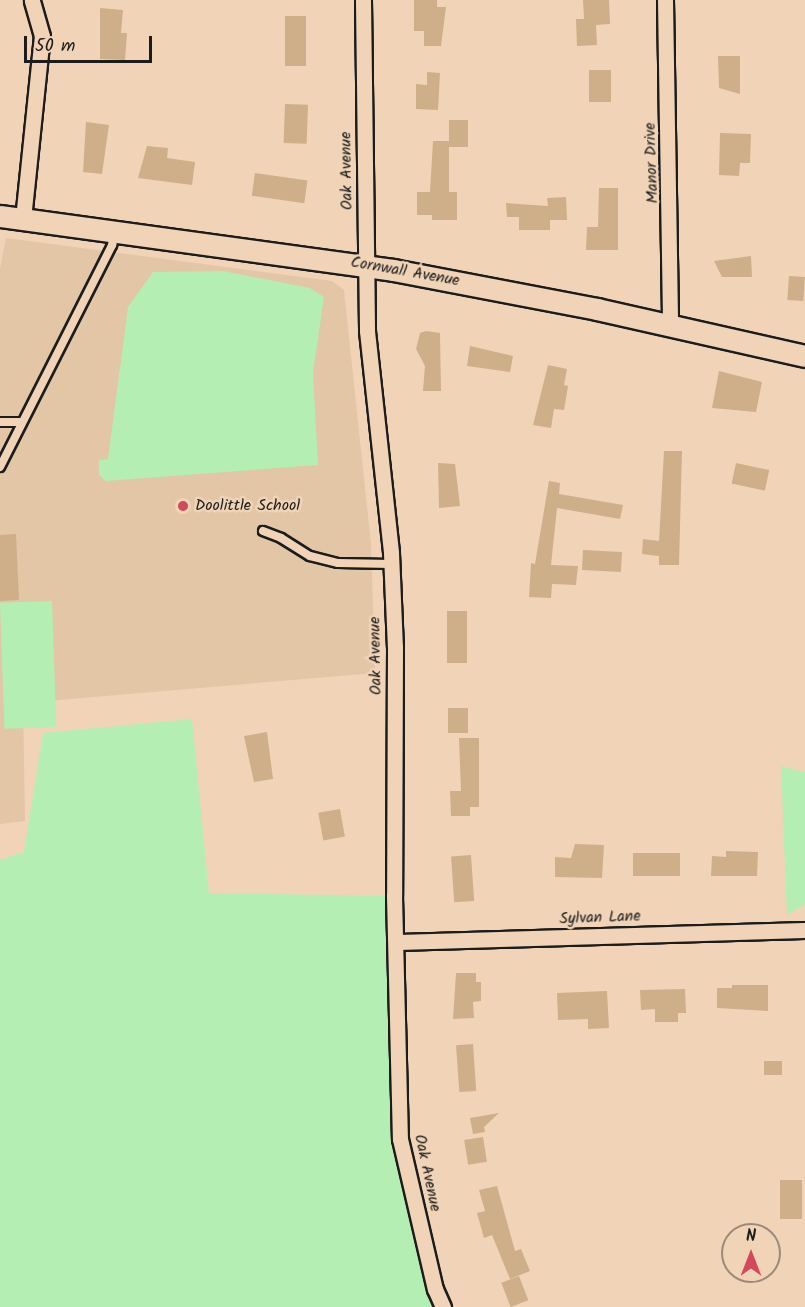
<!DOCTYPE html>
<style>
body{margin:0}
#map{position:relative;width:805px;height:1307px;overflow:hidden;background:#f1d4b7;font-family:Kalam,sans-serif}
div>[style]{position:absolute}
.built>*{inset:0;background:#e2c6a6}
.green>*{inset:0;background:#b4eeb2;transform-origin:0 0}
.building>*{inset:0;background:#ceaf89;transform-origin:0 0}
.roads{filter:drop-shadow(2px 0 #1c1c1c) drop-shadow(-2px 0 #1c1c1c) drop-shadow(0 2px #1c1c1c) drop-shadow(0 -2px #1c1c1c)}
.lane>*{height:8px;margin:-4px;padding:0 4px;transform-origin:4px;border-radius:4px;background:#f1d4b7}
.street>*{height:15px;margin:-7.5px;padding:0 7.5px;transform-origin:7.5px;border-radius:7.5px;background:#f1d4b7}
.secondary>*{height:21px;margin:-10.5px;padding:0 10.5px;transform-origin:10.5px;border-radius:10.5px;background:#f1d4b7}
.dots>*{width:16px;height:16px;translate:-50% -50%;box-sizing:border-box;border:3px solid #f1d4b7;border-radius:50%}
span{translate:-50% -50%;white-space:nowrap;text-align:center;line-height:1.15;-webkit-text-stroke:5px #f1d4b7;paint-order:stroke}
.street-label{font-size:16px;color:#1c1c1c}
.poi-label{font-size:16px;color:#1c1c1c}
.left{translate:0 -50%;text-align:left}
.north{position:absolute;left:721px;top:1223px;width:60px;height:60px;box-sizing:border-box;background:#f1d4b7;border:2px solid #9c8a79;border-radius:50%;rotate:0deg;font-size:16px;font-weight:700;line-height:24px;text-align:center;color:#1c1c1c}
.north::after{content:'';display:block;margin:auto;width:21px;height:27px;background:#d1495b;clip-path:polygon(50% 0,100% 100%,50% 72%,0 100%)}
.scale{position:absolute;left:24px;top:36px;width:128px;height:27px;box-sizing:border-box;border:3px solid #1c1c1c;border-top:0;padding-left:8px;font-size:18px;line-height:21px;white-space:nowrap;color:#1c1c1c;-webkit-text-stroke:4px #f1d4b7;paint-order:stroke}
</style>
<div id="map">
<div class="built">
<i style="clip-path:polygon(6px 238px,332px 281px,344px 290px,371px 544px,375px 673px,23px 703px,25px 821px,0 824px,0 269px)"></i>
</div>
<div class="green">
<i style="clip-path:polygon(223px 271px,310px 288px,324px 297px,313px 372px,318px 465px,106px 481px,99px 475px,99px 460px,108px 459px,128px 307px,153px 272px)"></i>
<i style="left:52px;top:601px;width:126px;height:52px;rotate:88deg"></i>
<i style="clip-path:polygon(192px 719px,209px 893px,394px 896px,400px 1139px,443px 1307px,0 1307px,0 860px,24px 852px,43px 733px)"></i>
<i style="clip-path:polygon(781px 766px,805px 772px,805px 904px,787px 915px)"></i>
</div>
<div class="building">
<i style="clip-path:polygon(414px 0,437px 0,437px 7px,446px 7px,441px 46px,424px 46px,424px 31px,414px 31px)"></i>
<i style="clip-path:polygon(583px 0,609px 0,610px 24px,596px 25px,597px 45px,577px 46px,576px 19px,584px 19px)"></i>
<i style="clip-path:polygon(100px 8px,123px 10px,121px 33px,127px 33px,125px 60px,100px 59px)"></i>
<i style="left:285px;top:16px;width:21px;height:50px"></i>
<i style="clip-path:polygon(718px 56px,740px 56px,740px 94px,719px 88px)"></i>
<i style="left:589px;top:70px;width:22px;height:32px"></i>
<i style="clip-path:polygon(427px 72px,440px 73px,438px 110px,416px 109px,416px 84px,427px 85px)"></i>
<i style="left:285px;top:104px;width:23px;height:39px;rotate:2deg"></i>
<i style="clip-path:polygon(449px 120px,468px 120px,468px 147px,449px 147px,449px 192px,457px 192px,457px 220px,432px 220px,432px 215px,417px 215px,417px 192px,430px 192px,433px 141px,449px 141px)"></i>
<i style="clip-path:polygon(86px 122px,109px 125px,102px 174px,83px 172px)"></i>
<i style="clip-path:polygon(720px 133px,751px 134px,750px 163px,740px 163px,739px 176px,719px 175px)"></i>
<i style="clip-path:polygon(147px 146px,168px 148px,167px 158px,195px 162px,192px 185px,138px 178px)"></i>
<i style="left:255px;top:173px;width:53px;height:23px;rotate:8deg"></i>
<i style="clip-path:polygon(599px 188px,618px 188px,618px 250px,586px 250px,587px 227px,598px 227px)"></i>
<i style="clip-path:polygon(566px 197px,567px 220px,550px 220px,550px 230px,519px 230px,519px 217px,507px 217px,506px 203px,548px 206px,547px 198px)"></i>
<i style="clip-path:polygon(751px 256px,752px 277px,722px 277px,714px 261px)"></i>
<i style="left:789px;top:276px;width:16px;height:24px;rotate:4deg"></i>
<i style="clip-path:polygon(426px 331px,440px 333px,441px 391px,423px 391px,425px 366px,416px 349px,420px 333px)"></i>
<i style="clip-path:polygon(470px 346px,513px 356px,510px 372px,467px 366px)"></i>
<i style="clip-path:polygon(548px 365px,567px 369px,564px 385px,568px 386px,564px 410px,554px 409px,551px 428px,533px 425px)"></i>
<i style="clip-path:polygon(719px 371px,762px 382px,756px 412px,712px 408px)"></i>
<i style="clip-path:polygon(664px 451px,682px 451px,679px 565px,659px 565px,659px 556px,642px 554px,643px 539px,659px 541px)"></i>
<i style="clip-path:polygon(438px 463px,455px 464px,460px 506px,439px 508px)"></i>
<i style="left:736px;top:463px;width:34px;height:21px;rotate:12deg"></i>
<i style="clip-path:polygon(549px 481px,560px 483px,559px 494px,623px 505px,620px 519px,557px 508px,551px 565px,578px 566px,576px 585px,552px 584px,551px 598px,529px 597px,531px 563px,535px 564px)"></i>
<i style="clip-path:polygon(16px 534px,19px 600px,0 601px,0 535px)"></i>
<i style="left:583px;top:550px;width:39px;height:20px;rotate:3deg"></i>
<i style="left:447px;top:611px;width:20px;height:52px"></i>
<i style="left:468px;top:708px;width:25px;height:20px;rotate:90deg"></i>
<i style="clip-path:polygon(267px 732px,273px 779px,254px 782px,244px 736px)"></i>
<i style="clip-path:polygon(459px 738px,479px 738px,479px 807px,470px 807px,470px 816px,451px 816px,450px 791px,461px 791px)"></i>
<i style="left:340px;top:809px;width:28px;height:22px;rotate:80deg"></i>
<i style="clip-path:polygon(575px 844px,604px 845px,602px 878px,555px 877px,555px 857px,571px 858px)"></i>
<i style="clip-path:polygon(726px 851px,758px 852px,757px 876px,711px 876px,712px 856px,726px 857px)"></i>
<i style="left:633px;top:853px;width:47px;height:23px"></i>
<i style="left:471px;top:855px;width:46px;height:20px;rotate:86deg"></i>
<i style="clip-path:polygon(456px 973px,476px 973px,476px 982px,481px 982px,481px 1001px,473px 1002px,474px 1018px,453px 1019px)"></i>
<i style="clip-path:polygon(732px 985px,768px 985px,768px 1011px,717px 1008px,717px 988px,732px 988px)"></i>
<i style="clip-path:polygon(685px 989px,686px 1013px,678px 1013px,678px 1022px,655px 1022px,655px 1009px,641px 1010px,640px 990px)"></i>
<i style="clip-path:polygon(607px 991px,609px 1028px,588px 1029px,588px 1019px,558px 1020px,557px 993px)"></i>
<i style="left:473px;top:1044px;width:47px;height:17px;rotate:86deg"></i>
<i style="left:764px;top:1061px;width:18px;height:14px"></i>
<i style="clip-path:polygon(499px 1113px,484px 1127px,485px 1132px,473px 1134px,470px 1118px)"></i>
<i style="left:483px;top:1137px;width:25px;height:19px;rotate:81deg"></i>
<i style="left:780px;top:1180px;width:22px;height:39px"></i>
<i style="clip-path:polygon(497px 1186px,515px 1251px,521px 1249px,530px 1271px,510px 1279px,492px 1235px,484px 1238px,477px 1213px,485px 1211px,479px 1190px)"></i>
<i style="left:519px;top:1276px;width:26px;height:19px;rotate:69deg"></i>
</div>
<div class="roads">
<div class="lane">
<i style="left:0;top:422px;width:20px"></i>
<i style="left:0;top:467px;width:249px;rotate:-63.2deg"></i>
<i style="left:112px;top:245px;width:13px;rotate:-77deg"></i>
<i style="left:263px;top:531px;width:19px;rotate:21deg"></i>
<i style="left:281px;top:538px;width:34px;rotate:32deg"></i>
<i style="left:310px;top:556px;width:29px;rotate:14deg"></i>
<i style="left:338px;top:563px;width:54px;rotate:1.1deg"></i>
</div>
<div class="street">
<i style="left:363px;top:0;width:331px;rotate:89.3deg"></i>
<i style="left:367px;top:331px;width:223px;rotate:83.8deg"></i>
<i style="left:391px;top:553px;width:94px;rotate:87.6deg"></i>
<i style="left:395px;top:647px;width:249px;rotate:90.2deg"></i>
<i style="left:394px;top:896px;width:243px;rotate:88.6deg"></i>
<i style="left:400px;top:1139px;width:154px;rotate:76.9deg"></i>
<i style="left:435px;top:1289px;width:20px;rotate:66deg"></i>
<i style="left:665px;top:0;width:324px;rotate:89.1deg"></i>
<i style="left:23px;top:219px;width:184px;rotate:-84.1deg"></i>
<i style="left:42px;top:36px;width:37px;rotate:-106deg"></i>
<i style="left:397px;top:942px;width:408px;rotate:-1.7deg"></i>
</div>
<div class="secondary">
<i style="left:0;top:216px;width:397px;rotate:7.8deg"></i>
<i style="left:393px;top:270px;width:208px;rotate:10.8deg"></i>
<i style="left:597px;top:309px;width:213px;rotate:12.7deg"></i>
</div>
</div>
<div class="dots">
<i style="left:183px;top:506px;background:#d1495b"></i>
</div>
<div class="street-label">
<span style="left:652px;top:163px;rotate:-92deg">Manor Drive</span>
<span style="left:347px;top:171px;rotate:-91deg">Oak Avenue</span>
<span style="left:405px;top:272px;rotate:10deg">Cornwall Avenue</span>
<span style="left:376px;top:656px;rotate:-91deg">Oak Avenue</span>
<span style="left:600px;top:918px;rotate:-2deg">Sylvan Lane</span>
<span style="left:427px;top:1173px;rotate:78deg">Oak Avenue</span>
</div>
<div class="poi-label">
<span class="left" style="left:195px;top:506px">Doolittle School</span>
</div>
<div class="north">N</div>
<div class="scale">50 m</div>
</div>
